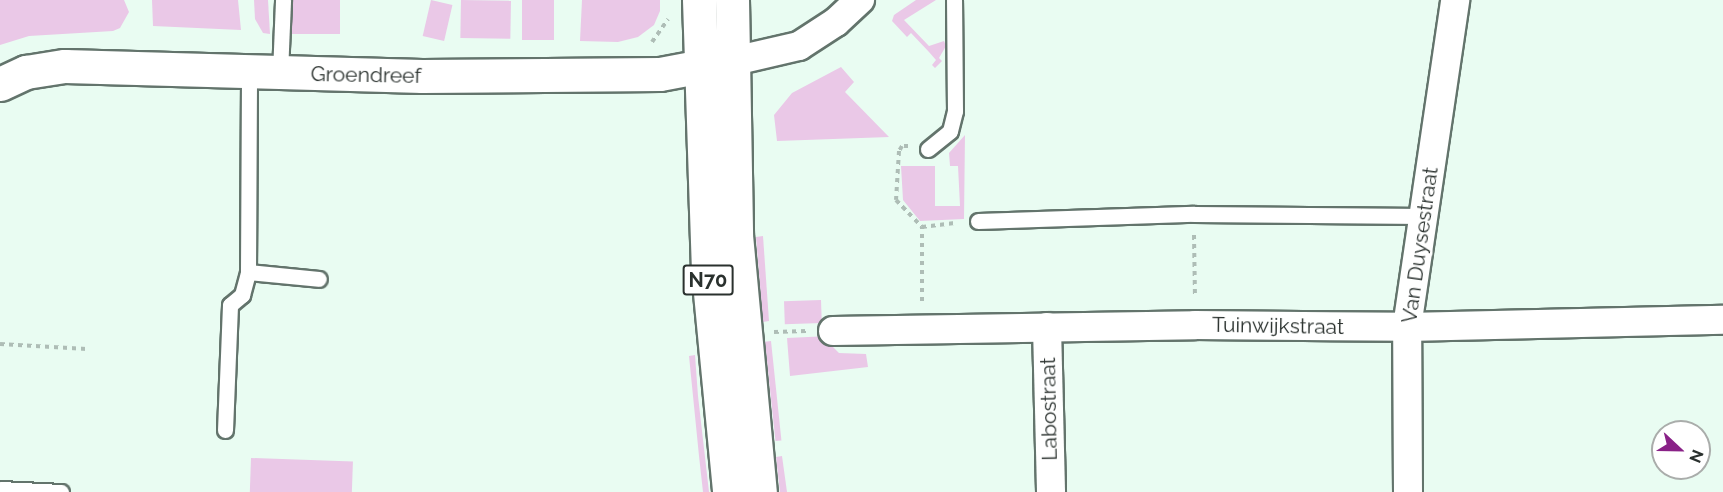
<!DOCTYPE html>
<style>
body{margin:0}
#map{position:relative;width:1723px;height:492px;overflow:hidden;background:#e9fcf2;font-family:Raleway,sans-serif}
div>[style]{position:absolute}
.green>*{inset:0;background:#eac8e7;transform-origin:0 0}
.path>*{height:4px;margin-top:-2px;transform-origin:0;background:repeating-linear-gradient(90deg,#aebdb6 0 4.5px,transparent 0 9px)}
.roads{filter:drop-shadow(2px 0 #63746c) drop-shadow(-2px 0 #63746c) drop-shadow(0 2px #63746c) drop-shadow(0 -2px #63746c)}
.lane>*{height:15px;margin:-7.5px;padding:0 7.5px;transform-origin:7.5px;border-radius:7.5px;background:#fff}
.street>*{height:28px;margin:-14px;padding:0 14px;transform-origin:14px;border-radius:14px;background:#fff}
.secondary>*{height:33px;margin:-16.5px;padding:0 16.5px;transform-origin:16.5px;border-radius:16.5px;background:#fff}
.primary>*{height:33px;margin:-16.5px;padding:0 16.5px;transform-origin:16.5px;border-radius:16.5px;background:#fff}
span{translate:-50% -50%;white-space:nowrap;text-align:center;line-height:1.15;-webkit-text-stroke:5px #fff;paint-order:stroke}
.shield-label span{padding:2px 4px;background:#fff;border:2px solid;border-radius:4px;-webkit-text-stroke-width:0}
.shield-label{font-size:20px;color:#2a312e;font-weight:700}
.street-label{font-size:21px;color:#2a312e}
.north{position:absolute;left:1651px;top:420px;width:60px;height:60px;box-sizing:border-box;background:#fff;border:2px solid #aaadab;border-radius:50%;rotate:112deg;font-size:16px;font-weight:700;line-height:24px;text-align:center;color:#2a312e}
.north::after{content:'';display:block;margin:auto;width:21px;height:27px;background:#892187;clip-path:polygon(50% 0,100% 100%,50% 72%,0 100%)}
</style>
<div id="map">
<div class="green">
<i style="clip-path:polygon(0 0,124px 0,129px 12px,120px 28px,113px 31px,29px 36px,0 45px)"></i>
<i style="clip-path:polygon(152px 0,238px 0,241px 30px,153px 26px)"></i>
<i style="clip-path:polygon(254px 0,268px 0,270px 34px,263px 33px,255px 19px)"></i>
<i style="left:288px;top:0;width:52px;height:34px"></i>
<i style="left:431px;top:0;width:22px;height:37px;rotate:13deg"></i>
<i style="left:461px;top:0;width:50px;height:38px;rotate:1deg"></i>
<i style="left:522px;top:0;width:32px;height:40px"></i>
<i style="clip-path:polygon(582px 0,660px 0,660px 11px,654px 25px,638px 37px,618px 42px,580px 41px)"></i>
<i style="clip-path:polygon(916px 0,936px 0,904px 20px,929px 46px,944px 41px,946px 46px,939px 58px,942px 61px,935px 68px,932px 65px,936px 60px,929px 52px,911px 33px,907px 37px,892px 21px,894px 15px)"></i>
<i style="clip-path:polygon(841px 67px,854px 82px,845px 92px,889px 137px,777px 141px,774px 115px,792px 93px)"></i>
<i style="clip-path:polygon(965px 135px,964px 219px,920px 221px,903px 200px,901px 166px,935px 166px,935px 206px,960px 206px,958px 166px,950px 166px,949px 153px)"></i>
<i style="clip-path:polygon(763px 236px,769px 321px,763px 322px,756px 237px)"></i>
<i style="left:821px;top:300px;width:23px;height:37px;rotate:88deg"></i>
<i style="clip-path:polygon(829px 336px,832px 346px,839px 353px,866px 354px,868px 367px,790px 376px,787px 338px)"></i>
<i style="left:771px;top:341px;width:100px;height:6px;rotate:84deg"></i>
<i style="clip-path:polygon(695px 355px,698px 396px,709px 492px,703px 492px,699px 456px,689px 356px)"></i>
<i style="clip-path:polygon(782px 456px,787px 492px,780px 492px,776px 457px)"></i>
<i style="left:251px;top:458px;width:102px;height:34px;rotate:2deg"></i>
</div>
<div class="path">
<i style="left:652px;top:42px;width:28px;rotate:-55deg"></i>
<i style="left:908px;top:146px;width:6px;rotate:180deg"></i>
<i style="left:902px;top:146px;width:6px;rotate:121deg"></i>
<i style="left:899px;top:151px;width:49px;rotate:93.5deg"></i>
<i style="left:896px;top:200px;width:37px;rotate:46deg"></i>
<i style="left:922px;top:227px;width:35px;rotate:-7deg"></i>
<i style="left:1194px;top:235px;width:62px;rotate:89.1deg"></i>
<i style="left:922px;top:301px;width:74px;rotate:-90deg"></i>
<i style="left:774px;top:332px;width:32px;rotate:-2deg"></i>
<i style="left:0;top:344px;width:87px;rotate:3.3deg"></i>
</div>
<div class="roads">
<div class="lane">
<i style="left:280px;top:73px;width:73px;rotate:-87.6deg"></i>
<i style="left:928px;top:149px;width:28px;rotate:-39deg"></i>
<i style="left:950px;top:131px;width:21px;rotate:-76deg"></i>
<i style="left:955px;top:111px;width:111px;rotate:-90.5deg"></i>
<i style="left:978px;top:221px;width:216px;rotate:-1.9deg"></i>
<i style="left:1194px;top:214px;width:230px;rotate:0.5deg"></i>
<i style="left:248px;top:272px;width:71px;rotate:5.6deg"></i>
<i style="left:225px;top:430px;width:125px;rotate:-87.7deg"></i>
<i style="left:230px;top:305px;width:16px;rotate:-40deg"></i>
<i style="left:242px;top:295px;width:24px;rotate:-75deg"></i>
<i style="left:248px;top:272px;width:201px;rotate:-89.7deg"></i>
<i style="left:0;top:489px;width:61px;rotate:2.8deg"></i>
</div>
<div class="street">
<i style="left:734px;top:61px;width:67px;rotate:-13deg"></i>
<i style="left:799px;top:46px;width:44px;rotate:-33deg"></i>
<i style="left:836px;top:22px;width:33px;rotate:-43deg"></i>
<i style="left:1047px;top:327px;width:165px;rotate:88.6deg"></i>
<i style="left:833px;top:331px;width:362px;rotate:-0.9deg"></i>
<i style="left:1195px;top:325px;width:212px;rotate:0.5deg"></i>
<i style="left:1407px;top:327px;width:316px;rotate:-1.3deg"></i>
<i style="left:1408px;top:492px;width:165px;rotate:-90.3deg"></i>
<i style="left:1407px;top:327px;width:331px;rotate:-81.6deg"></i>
</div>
<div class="secondary">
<i style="left:0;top:84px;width:29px;rotate:-25deg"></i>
<i style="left:26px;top:72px;width:39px;rotate:-9deg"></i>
<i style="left:65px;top:66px;width:357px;rotate:1.6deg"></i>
<i style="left:422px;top:76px;width:238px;rotate:-0.5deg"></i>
<i style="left:660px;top:74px;width:70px;rotate:-10.7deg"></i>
</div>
<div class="primary">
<i style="left:699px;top:0;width:272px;rotate:88.1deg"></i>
<i style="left:708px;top:272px;width:221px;rotate:84.5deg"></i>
<i style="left:732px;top:0;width:235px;rotate:89deg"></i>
<i style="left:736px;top:235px;width:258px;rotate:84.7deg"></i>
</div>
</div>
<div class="shield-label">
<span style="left:708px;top:280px">N70</span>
</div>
<div class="street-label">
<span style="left:366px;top:75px;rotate:1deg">Groendreef</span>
<span style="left:1420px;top:245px;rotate:-82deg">Van Duysestraat</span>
<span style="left:1278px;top:326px;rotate:1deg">Tuinwijkstraat</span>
<span style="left:1049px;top:409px;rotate:-91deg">Labostraat</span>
</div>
<div class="north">N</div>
</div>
